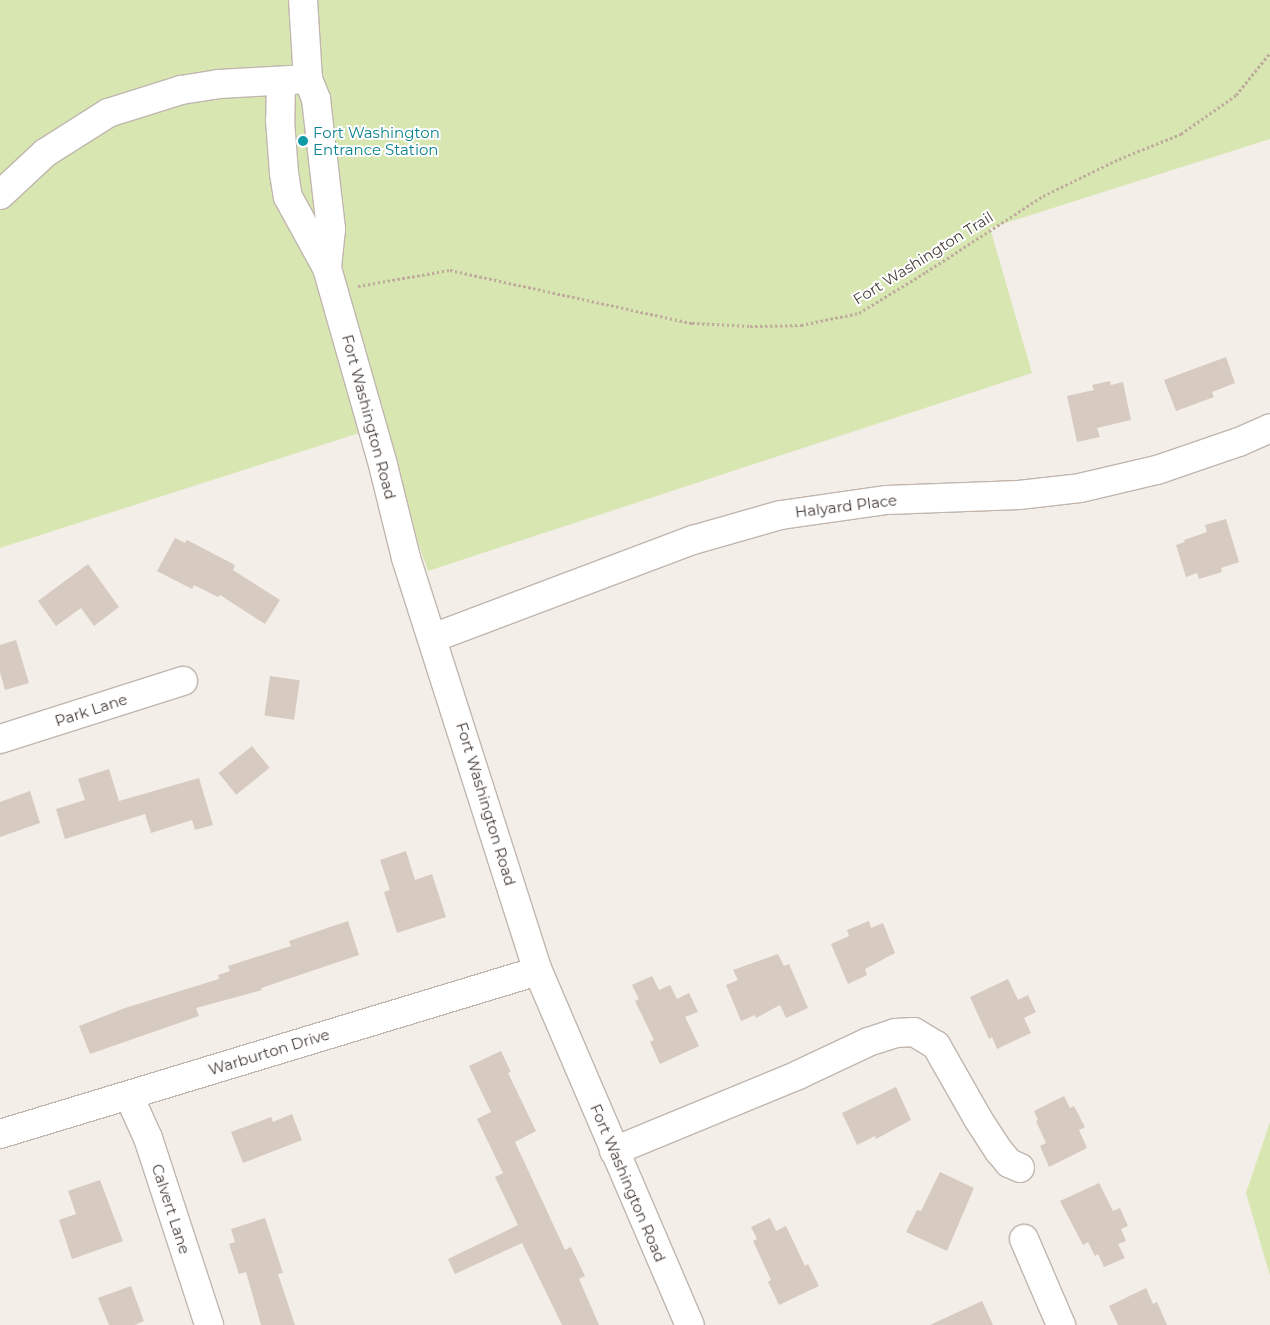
<!DOCTYPE html>
<style>
body{margin:0}
#map{position:relative;width:1270px;height:1325px;overflow:hidden;background:#f3eee8;font-family:Montserrat,sans-serif}
div>[style]{position:absolute}
.green>*{inset:0;background:#d8e6b2}
.building>*{inset:0;background:#d7cac1;transform-origin:0 0}
.path>*{height:3px;margin-top:-1.5px;transform-origin:0;background:repeating-linear-gradient(90deg,#bfac9d 0 2.5px,transparent 0 5px)}
.roads{filter:drop-shadow(1px 0 #c1b6ae) drop-shadow(-1px 0 #c1b6ae) drop-shadow(0 1px #c1b6ae) drop-shadow(0 -1px #c1b6ae)}
.minor>*{height:28px;margin:-14px;padding:0 14px;transform-origin:14px;border-radius:14px;background:#fff}
.dots>*{width:14px;height:14px;translate:-50% -50%;box-sizing:border-box;border:2px solid #fff;border-radius:50%}
span{translate:-50% -50%;white-space:nowrap;text-align:center;line-height:1.15;-webkit-text-stroke:4px #fff;paint-order:stroke}
.culture-label{font-size:15px;color:#0d838f}
.left{translate:0 -50%;text-align:left}
.street-label{font-size:15px;color:#463d37}
</style>
<div id="map">
<div class="green">
<i style="clip-path:polygon(0 0,1270px 0,1270px 139px,990px 228px,1032px 373px,428px 571px,378px 427px,0 548px)"></i>
<i style="clip-path:polygon(1270px 1122px,1270px 1276px,1246px 1193px)"></i>
</div>
<div class="building">
<i style="clip-path:polygon(1226px 357px,1235px 383px,1212px 392px,1214px 397px,1176px 411px,1164px 380px)"></i>
<i style="clip-path:polygon(1110px 381px,1111px 385px,1123px 382px,1131px 420px,1097px 428px,1100px 437px,1077px 442px,1067px 396px,1094px 390px,1092px 385px)"></i>
<i style="clip-path:polygon(1226px 519px,1239px 562px,1221px 568px,1222px 572px,1199px 579px,1197px 573px,1186px 577px,1176px 545px,1185px 542px,1184px 540px,1207px 532px,1205px 525px)"></i>
<i style="clip-path:polygon(175px 538px,185px 543px,187px 540px,235px 565px,233px 570px,280px 600px,265px 624px,220px 595px,218px 597px,194px 585px,192px 589px,157px 571px)"></i>
<i style="clip-path:polygon(88px 564px,119px 607px,94px 626px,81px 608px,56px 626px,38px 601px)"></i>
<i style="clip-path:polygon(16px 640px,29px 683px,5px 690px,0 672px,0 645px)"></i>
<i style="left:270px;top:676px;width:30px;height:40px;rotate:8deg"></i>
<i style="left:252px;top:746px;width:28px;height:43px;rotate:51deg"></i>
<i style="clip-path:polygon(109px 769px,119px 801px,199px 778px,213px 825px,195px 830px,192px 820px,151px 833px,145px 814px,65px 839px,56px 809px,85px 800px,78px 779px)"></i>
<i style="clip-path:polygon(30px 791px,40px 823px,0 837px,0 802px)"></i>
<i style="clip-path:polygon(406px 851px,415px 880px,432px 874px,446px 917px,397px 933px,384px 892px,390px 890px,380px 860px)"></i>
<i style="clip-path:polygon(348px 921px,359px 955px,261px 988px,262px 990px,196px 1008px,199px 1016px,90px 1054px,79px 1026px,125px 1008px,219px 979px,218px 975px,230px 971px,228px 966px,291px 946px,289px 941px)"></i>
<i style="clip-path:polygon(869px 921px,871px 928px,883px 923px,895px 953px,865px 969px,867px 975px,848px 984px,831px 944px,849px 936px,847px 930px)"></i>
<i style="clip-path:polygon(778px 954px,784px 966px,789px 964px,808px 1008px,786px 1018px,780px 1005px,756px 1018px,755px 1015px,741px 1021px,726px 985px,738px 980px,733px 970px)"></i>
<i style="clip-path:polygon(652px 976px,659px 990px,670px 985px,677px 999px,689px 993px,698px 1012px,685px 1017px,699px 1046px,660px 1064px,650px 1042px,654px 1040px,635px 1001px,639px 999px,632px 985px)"></i>
<i style="clip-path:polygon(1008px 979px,1018px 1000px,1028px 995px,1036px 1012px,1024px 1018px,1031px 1033px,997px 1049px,992px 1037px,989px 1039px,970px 997px)"></i>
<i style="clip-path:polygon(501px 1051px,511px 1072px,508px 1073px,536px 1131px,515px 1142px,565px 1250px,571px 1247px,585px 1276px,579px 1279px,599px 1325px,562px 1325px,522px 1243px,455px 1274px,448px 1259px,518px 1225px,495px 1177px,503px 1173px,477px 1119px,491px 1112px,469px 1066px)"></i>
<i style="clip-path:polygon(896px 1087px,911px 1120px,876px 1139px,875px 1136px,857px 1145px,842px 1113px)"></i>
<i style="clip-path:polygon(1064px 1096px,1070px 1108px,1074px 1106px,1085px 1127px,1079px 1130px,1087px 1148px,1049px 1167px,1040px 1146px,1046px 1143px,1036px 1121px,1038px 1120px,1034px 1111px)"></i>
<i style="clip-path:polygon(292px 1114px,302px 1140px,243px 1163px,231px 1132px,271px 1117px,273px 1122px)"></i>
<i style="clip-path:polygon(940px 1172px,974px 1188px,947px 1251px,906px 1232px,917px 1210px,921px 1211px)"></i>
<i style="clip-path:polygon(100px 1180px,123px 1241px,72px 1259px,59px 1220px,76px 1214px,68px 1191px)"></i>
<i style="clip-path:polygon(1099px 1183px,1113px 1211px,1120px 1208px,1128px 1226px,1121px 1229px,1126px 1241px,1118px 1244px,1125px 1258px,1104px 1267px,1098px 1254px,1095px 1256px,1088px 1242px,1083px 1245px,1060px 1201px)"></i>
<i style="clip-path:polygon(265px 1218px,283px 1273px,278px 1274px,295px 1325px,261px 1325px,246px 1272px,239px 1274px,229px 1244px,235px 1242px,231px 1229px)"></i>
<i style="clip-path:polygon(770px 1218px,776px 1231px,786px 1226px,805px 1266px,808px 1264px,819px 1286px,779px 1305px,768px 1282px,771px 1280px,753px 1241px,757px 1239px,751px 1227px)"></i>
<i style="clip-path:polygon(131px 1286px,144px 1321px,135px 1325px,109px 1325px,98px 1298px)"></i>
<i style="clip-path:polygon(1146px 1288px,1153px 1304px,1157px 1302px,1167px 1325px,1118px 1325px,1109px 1306px)"></i>
<i style="clip-path:polygon(982px 1301px,993px 1325px,930px 1325px)"></i>
</div>
<div class="path">
<i style="left:358px;top:286px;width:93px;rotate:-9.9deg"></i>
<i style="left:450px;top:270px;width:248px;rotate:12.4deg"></i>
<i style="left:692px;top:323px;width:58px;rotate:3deg"></i>
<i style="left:750px;top:326px;width:51px;rotate:-1.1deg"></i>
<i style="left:801px;top:325px;width:59px;rotate:-11.7deg"></i>
<i style="left:859px;top:313px;width:79px;rotate:-31.5deg"></i>
<i style="left:926px;top:272px;width:140px;rotate:-33deg"></i>
<i style="left:1043px;top:196px;width:85px;rotate:-26deg"></i>
<i style="left:1119px;top:159px;width:67px;rotate:-22deg"></i>
<i style="left:1181px;top:134px;width:67px;rotate:-35.3deg"></i>
<i style="left:1236px;top:95px;width:54px;rotate:-51deg"></i>
</div>
<div class="roads">
<div class="minor">
<i style="left:303px;top:0;width:79px;rotate:86.4deg"></i>
<i style="left:308px;top:79px;width:22px;rotate:68deg"></i>
<i style="left:316px;top:99px;width:131px;rotate:83.4deg"></i>
<i style="left:331px;top:229px;width:39px;rotate:96deg"></i>
<i style="left:281px;top:81px;width:39px;rotate:91deg"></i>
<i style="left:280px;top:120px;width:53px;rotate:85.7deg"></i>
<i style="left:284px;top:173px;width:24px;rotate:81deg"></i>
<i style="left:288px;top:197px;width:81px;rotate:61.2deg"></i>
<i style="left:327px;top:268px;width:205px;rotate:74.1deg"></i>
<i style="left:383px;top:465px;width:96px;rotate:76.1deg"></i>
<i style="left:406px;top:558px;width:434px;rotate:72.3deg"></i>
<i style="left:538px;top:971px;width:385px;rotate:66.8deg"></i>
<i style="left:0;top:195px;width:62px;rotate:-43deg"></i>
<i style="left:45px;top:153px;width:75px;rotate:-32.4deg"></i>
<i style="left:108px;top:113px;width:77px;rotate:-17.5deg"></i>
<i style="left:181px;top:90px;width:38px;rotate:-9deg"></i>
<i style="left:219px;top:84px;width:89px;rotate:-3.2deg"></i>
<i style="left:433px;top:638px;width:278px;rotate:-20.7deg"></i>
<i style="left:693px;top:540px;width:91px;rotate:-15.9deg"></i>
<i style="left:781px;top:515px;width:107px;rotate:-8.1deg"></i>
<i style="left:887px;top:500px;width:132px;rotate:-2.2deg"></i>
<i style="left:1019px;top:495px;width:61px;rotate:-6.5deg"></i>
<i style="left:1080px;top:488px;width:79px;rotate:-13.2deg"></i>
<i style="left:1157px;top:470px;width:87px;rotate:-18.9deg"></i>
<i style="left:1239px;top:442px;width:34px;rotate:-24deg"></i>
<i style="left:0;top:739px;width:192px;rotate:-17.6deg"></i>
<i style="left:129px;top:1096px;width:46px;rotate:65.7deg"></i>
<i style="left:148px;top:1138px;width:197px;rotate:71.9deg"></i>
<i style="left:0;top:1134px;width:562px;rotate:-16.86deg"></i>
<i style="left:614px;top:1151px;width:199px;rotate:-22.4deg"></i>
<i style="left:798px;top:1075px;width:77px;rotate:-25.2deg"></i>
<i style="left:868px;top:1042px;width:28px;rotate:-18deg"></i>
<i style="left:895px;top:1033px;width:19px;rotate:-3deg"></i>
<i style="left:914px;top:1032px;width:26px;rotate:31deg"></i>
<i style="left:936px;top:1045px;width:85px;rotate:60.4deg"></i>
<i style="left:978px;top:1119px;width:38px;rotate:57deg"></i>
<i style="left:999px;top:1151px;width:16px;rotate:50deg"></i>
<i style="left:1009px;top:1163px;width:12px;rotate:24deg"></i>
<i style="left:1024px;top:1239px;width:94px;rotate:66.7deg"></i>
</div>
</div>
<div class="dots">
<i style="left:303px;top:141px;background:#0f9aa8"></i>
</div>
<div class="culture-label">
<span class="left" style="left:313px;top:141px">Fort Washington<br>Entrance Station</span>
</div>
<div class="street-label">
<span style="left:923px;top:258px;rotate:-32deg">Fort Washington Trail</span>
<span style="left:369px;top:417px;rotate:75deg">Fort Washington Road</span>
<span style="left:846px;top:506px;rotate:-7deg">Halyard Place</span>
<span style="left:91px;top:710px;rotate:-18deg">Park Lane</span>
<span style="left:486px;top:804px;rotate:73deg">Fort Washington Road</span>
<span style="left:269px;top:1052px;rotate:-17deg">Warburton Drive</span>
<span style="left:628px;top:1183px;rotate:67deg">Fort Washington Road</span>
<span style="left:171px;top:1209px;rotate:72deg">Calvert Lane</span>
</div>
</div>
